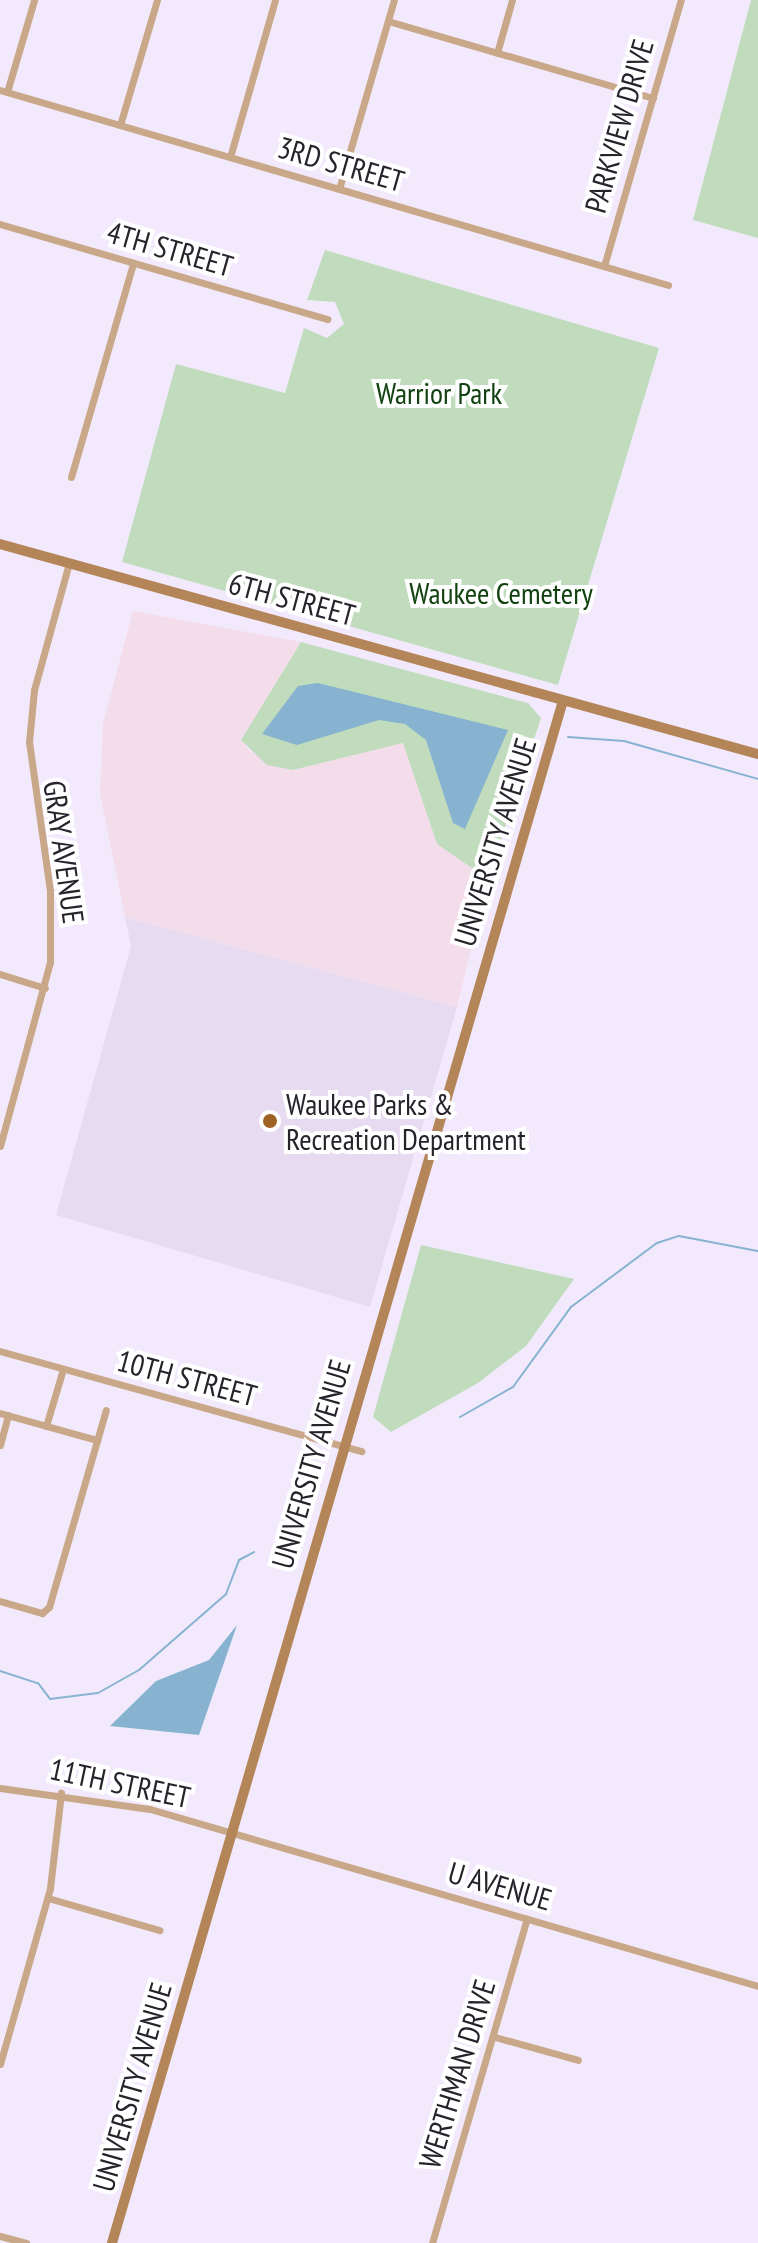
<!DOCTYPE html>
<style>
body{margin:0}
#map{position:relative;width:758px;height:2243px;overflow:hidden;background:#f2eafc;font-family:"PT Sans Narrow",sans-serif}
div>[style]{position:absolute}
.industrial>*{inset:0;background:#e6dbf0}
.education>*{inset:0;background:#f4ddea}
.green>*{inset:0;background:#c0dcbd}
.water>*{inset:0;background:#87b3d1}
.stream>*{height:2px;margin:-1px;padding:0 1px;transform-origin:1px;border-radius:1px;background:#87b3d1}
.street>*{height:7px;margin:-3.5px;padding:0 3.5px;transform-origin:3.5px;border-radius:3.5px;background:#c9a88a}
.secondary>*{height:10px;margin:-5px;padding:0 5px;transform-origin:5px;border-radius:5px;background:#b48558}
.dots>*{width:22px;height:22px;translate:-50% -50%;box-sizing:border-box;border:4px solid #fff;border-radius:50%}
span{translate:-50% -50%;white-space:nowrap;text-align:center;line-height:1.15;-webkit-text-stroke:8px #fff;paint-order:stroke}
.street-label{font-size:30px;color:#26232a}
.park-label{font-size:30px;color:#124210}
.poi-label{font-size:30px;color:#26232a}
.left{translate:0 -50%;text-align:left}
</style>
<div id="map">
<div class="industrial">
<i style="clip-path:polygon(125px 917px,457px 1007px,370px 1307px,56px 1215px,131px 946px)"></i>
</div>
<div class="education">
<i style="clip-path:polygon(133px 611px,301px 642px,241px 740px,250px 751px,293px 770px,403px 743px,437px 844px,488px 879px,457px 1007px,125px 917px,100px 794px,103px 723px)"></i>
</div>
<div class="green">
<i style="clip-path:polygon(751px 0,758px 0,758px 238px,693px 220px)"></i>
<i style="clip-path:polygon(325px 250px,659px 348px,558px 685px,122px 562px,176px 364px,285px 393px,304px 328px,327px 338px,344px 324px,335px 302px,307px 300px)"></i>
<i style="clip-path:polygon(301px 642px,528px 703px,541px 718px,488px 879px,437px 844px,403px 743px,293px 770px,267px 765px,241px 740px)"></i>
<i style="clip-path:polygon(421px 1245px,574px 1279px,526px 1346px,478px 1383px,391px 1432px,373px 1417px)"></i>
</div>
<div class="water">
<i style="clip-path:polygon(318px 683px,508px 730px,465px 829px,453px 823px,426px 740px,405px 724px,379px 720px,297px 745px,262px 734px,298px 686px)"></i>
<i style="clip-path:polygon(237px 1625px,199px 1735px,110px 1726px,156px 1681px,209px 1660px)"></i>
</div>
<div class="stream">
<i style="left:568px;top:737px;width:56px;rotate:4.1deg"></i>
<i style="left:624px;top:741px;width:139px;rotate:15.8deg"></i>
<i style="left:460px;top:1417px;width:61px;rotate:-29.5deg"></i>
<i style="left:513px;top:1387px;width:99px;rotate:-54.1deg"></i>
<i style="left:571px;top:1307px;width:107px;rotate:-36.7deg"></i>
<i style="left:657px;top:1243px;width:23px;rotate:-18deg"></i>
<i style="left:679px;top:1236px;width:80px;rotate:10.8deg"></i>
<i style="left:0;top:1671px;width:40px;rotate:18deg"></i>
<i style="left:38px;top:1683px;width:20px;rotate:53deg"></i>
<i style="left:50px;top:1699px;width:48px;rotate:-7.1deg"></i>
<i style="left:98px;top:1693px;width:47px;rotate:-29.3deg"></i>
<i style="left:139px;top:1670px;width:116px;rotate:-41.1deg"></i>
<i style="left:226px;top:1594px;width:36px;rotate:-69deg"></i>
<i style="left:239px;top:1560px;width:17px;rotate:-28deg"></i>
</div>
<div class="street">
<i style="left:388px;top:21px;width:276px;rotate:16.2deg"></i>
<i style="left:497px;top:53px;width:55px;rotate:-74.2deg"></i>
<i style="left:0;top:90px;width:696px;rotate:16.27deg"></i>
<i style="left:7px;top:92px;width:96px;rotate:-73.6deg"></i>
<i style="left:120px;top:125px;width:130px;rotate:-73.5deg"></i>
<i style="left:230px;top:157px;width:163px;rotate:-74deg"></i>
<i style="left:339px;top:189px;width:197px;rotate:-73.8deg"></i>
<i style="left:0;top:224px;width:341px;rotate:16.2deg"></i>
<i style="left:604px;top:266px;width:277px;rotate:-73.9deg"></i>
<i style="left:71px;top:477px;width:223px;rotate:-73.8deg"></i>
<i style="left:0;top:974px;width:47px;rotate:17.3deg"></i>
<i style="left:0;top:1146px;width:191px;rotate:-74.8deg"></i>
<i style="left:50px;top:962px;width:71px;rotate:-90deg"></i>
<i style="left:50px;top:891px;width:150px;rotate:-98deg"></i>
<i style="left:29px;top:742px;width:52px;rotate:-84.5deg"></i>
<i style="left:34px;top:690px;width:132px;rotate:-74.6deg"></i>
<i style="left:0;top:1351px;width:375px;rotate:15.5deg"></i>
<i style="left:0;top:1413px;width:101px;rotate:15.6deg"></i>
<i style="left:46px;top:1426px;width:59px;rotate:-73.4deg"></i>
<i style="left:0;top:1445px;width:31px;rotate:-75deg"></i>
<i style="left:0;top:1601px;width:44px;rotate:15.9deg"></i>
<i style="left:42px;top:1613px;width:9px;rotate:-41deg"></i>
<i style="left:49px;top:1607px;width:205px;rotate:-73.9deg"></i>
<i style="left:0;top:1788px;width:151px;rotate:8deg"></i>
<i style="left:150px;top:1809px;width:633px;rotate:16.23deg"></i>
<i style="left:48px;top:1898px;width:116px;rotate:16.1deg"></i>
<i style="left:495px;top:2037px;width:86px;rotate:15.5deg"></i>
<i style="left:0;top:2064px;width:183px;rotate:-74.1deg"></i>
<i style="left:50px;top:1888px;width:96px;rotate:-83.4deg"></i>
<i style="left:0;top:2236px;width:27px;rotate:15deg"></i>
<i style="left:432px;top:2243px;width:338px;rotate:-73.7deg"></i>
</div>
<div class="secondary">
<i style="left:0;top:544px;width:787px;rotate:15.49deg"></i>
<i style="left:112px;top:2243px;width:1607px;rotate:-73.7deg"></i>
</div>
<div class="dots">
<i style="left:270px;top:1121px;background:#9f6225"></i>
</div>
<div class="street-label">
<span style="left:619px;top:126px;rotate:-74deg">PARKVIEW DRIVE</span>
<span style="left:341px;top:164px;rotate:16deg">3RD STREET</span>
<span style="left:170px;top:249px;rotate:16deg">4TH STREET</span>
<span style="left:292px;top:599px;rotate:15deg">6TH STREET</span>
<span style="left:495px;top:842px;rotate:-73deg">UNIVERSITY AVENUE</span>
<span style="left:64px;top:852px;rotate:82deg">GRAY AVENUE</span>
<span style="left:187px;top:1378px;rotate:15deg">10TH STREET</span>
<span style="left:311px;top:1464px;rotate:-74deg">UNIVERSITY AVENUE</span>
<span style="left:120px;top:1783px;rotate:12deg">11TH STREET</span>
<span style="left:500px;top:1886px;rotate:16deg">U AVENUE</span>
<span style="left:457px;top:2074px;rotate:-73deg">WERTHMAN DRIVE</span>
<span style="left:132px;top:2087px;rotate:-74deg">UNIVERSITY AVENUE</span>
</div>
<div class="park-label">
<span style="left:439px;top:393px">Warrior Park</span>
<span style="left:501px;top:593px">Waukee Cemetery</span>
</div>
<div class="poi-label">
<span class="left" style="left:286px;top:1121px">Waukee Parks &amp;<br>Recreation Department</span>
</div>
</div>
